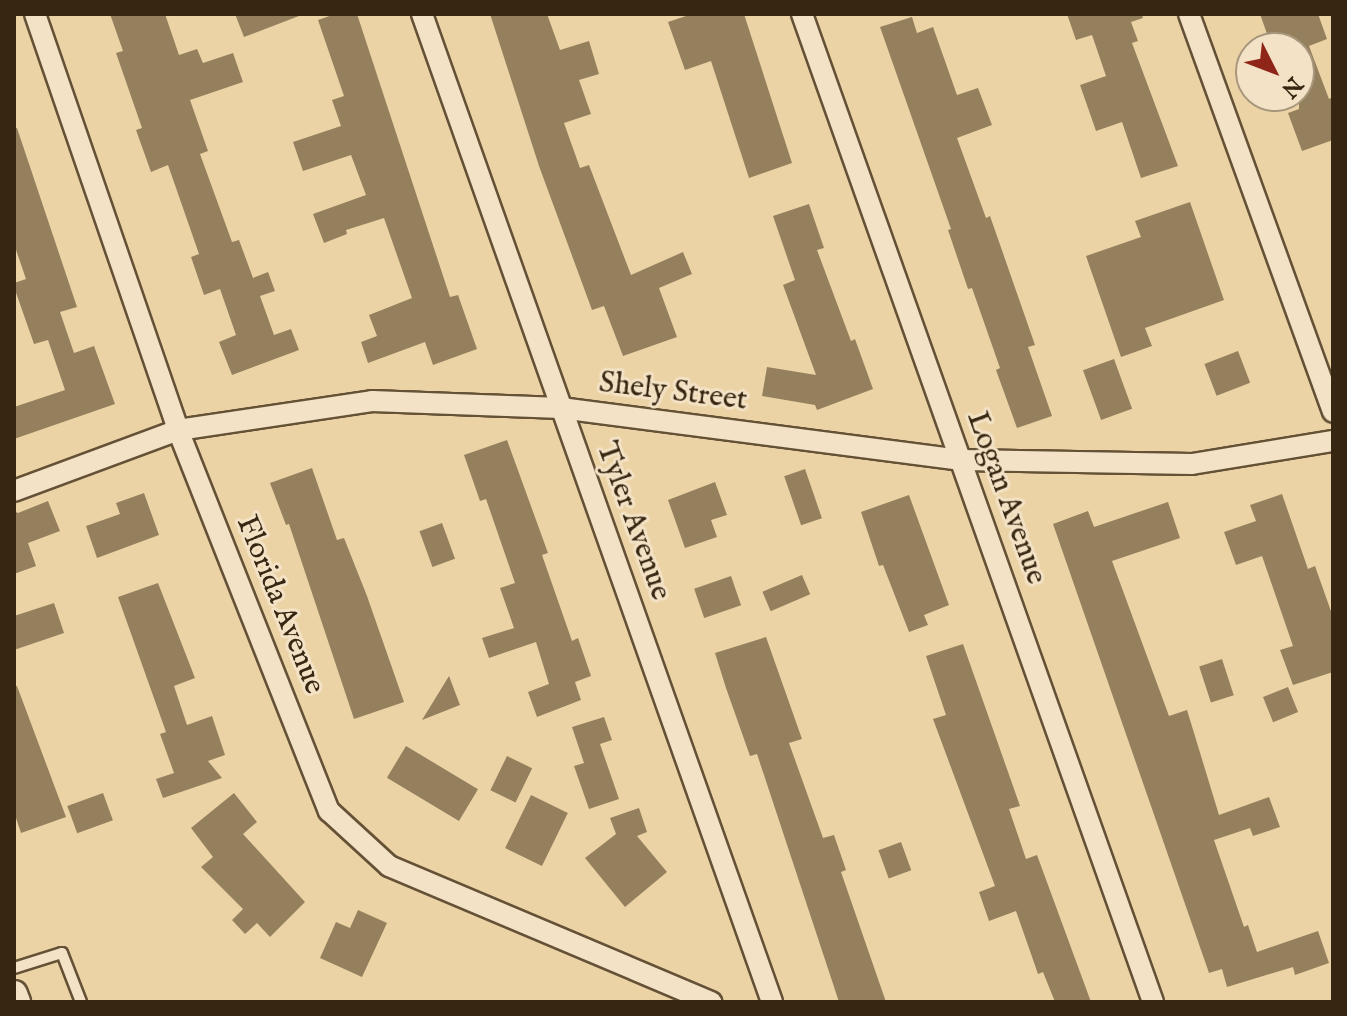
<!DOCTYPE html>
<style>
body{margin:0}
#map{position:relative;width:1347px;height:1016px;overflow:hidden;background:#ecd3a6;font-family:"IM FELL English",serif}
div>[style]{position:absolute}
.building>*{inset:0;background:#95805e;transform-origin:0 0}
.roads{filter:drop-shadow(2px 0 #645136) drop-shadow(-2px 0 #645136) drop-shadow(0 2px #645136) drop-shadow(0 -2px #645136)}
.service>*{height:10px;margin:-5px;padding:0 5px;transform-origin:5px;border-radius:5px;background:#f3e2c5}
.minor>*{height:20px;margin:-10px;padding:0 10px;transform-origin:10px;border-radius:10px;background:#f3e2c5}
.tertiary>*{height:26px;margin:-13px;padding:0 13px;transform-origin:13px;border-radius:13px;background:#f3e2c5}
span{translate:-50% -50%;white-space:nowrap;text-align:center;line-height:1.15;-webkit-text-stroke:6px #f3e2c5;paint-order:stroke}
.street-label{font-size:30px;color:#372611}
.frame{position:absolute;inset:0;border:16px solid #372611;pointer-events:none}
.north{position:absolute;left:1235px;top:32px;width:80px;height:80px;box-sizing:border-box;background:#f3e2c5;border:2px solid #a8977d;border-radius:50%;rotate:132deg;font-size:22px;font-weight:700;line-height:32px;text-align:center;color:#372611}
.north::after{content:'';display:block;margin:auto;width:28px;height:36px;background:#8f2418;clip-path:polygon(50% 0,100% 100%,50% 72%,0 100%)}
</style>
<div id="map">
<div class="building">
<i style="clip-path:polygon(110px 14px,165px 14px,179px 55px,197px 49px,203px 63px,233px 53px,243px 82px,190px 100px,208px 151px,200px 154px,232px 242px,239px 240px,253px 278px,268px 272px,275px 291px,260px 296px,274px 335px,291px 329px,299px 350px,232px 375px,219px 342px,236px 335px,220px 289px,204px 295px,191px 257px,199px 254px,168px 165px,151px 172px,136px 130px,142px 128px,116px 53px,123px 51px)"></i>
<i style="clip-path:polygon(235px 14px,299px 14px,299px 16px,244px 37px)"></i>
<i style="clip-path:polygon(335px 14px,357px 14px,450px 297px,458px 295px,477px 349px,433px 365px,425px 342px,368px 363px,361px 342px,377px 336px,369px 315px,412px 298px,384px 218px,346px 230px,347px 234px,324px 243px,313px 214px,366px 195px,351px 155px,303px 171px,293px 142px,341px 126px,332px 100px,344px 96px,318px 20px)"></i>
<i style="clip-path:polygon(490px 14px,547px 14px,560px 50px,589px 41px,599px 74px,579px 80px,591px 114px,564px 123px,580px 168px,589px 165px,631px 275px,683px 252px,692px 274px,659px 288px,677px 337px,623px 356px,604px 306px,592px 310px,539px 166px)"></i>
<i style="clip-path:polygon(692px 14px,744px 14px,792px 163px,749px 178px,711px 61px,685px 70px,668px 22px)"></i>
<i style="clip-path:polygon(1067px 14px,1142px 14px,1143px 18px,1131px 22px,1138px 41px,1132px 43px,1178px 166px,1141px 178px,1122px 122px,1096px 131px,1080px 85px,1106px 76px,1092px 35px,1076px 40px)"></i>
<i style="clip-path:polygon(1260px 14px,1318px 14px,1327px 39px,1309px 46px,1329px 99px,1333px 97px,1333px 140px,1302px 151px,1288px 113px,1299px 109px,1299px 48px,1272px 48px)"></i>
<i style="clip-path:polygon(912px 17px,917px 33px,933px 27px,957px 95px,978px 88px,992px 125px,957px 138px,986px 218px,990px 216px,1035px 345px,1028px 347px,1052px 416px,1017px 428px,996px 370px,1000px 368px,972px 288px,968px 289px,948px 230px,951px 229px,880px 27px)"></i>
<i style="clip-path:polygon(14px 128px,17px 128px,77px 307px,60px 312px,74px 353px,94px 346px,115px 404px,14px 439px,14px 407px,65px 390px,48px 340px,34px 344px,14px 287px,14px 283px,26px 279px,14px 244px)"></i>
<i style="clip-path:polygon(1190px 202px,1224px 300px,1145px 328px,1152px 346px,1121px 357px,1086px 256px,1141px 237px,1135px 221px)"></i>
<i style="clip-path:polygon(809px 204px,824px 248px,817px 250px,851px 341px,855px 339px,873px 389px,817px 410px,815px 405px,762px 396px,767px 367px,816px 375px,783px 285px,795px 280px,773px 216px)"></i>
<i style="left:1238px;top:351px;width:34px;height:36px;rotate:69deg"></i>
<i style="left:1114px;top:359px;width:53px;height:33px;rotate:70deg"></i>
<i style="clip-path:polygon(507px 440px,548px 553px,542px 555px,572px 641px,578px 638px,591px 676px,575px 682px,581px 700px,537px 717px,528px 692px,549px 684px,536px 642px,489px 658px,482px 638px,514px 628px,500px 588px,515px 583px,486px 499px,480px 501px,464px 455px)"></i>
<i style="clip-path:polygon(312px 468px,337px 540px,344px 538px,367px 596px,404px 702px,354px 719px,289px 524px,286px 525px,270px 483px)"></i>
<i style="left:805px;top:469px;width:52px;height:22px;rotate:71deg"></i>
<i style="clip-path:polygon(715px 482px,727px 515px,711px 520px,717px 537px,685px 548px,668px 500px)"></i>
<i style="clip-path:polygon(144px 493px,159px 535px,97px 558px,86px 526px,120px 514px,116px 503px)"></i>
<i style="clip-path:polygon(1282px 494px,1308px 569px,1315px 566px,1333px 617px,1333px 672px,1293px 685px,1280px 650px,1293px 646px,1262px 556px,1236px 565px,1224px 532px,1256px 521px,1250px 505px)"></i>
<i style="clip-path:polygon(909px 495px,949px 605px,924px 615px,928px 625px,909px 632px,883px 565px,879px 566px,861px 512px)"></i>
<i style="clip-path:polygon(48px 501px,60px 531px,28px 543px,36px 566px,14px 574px,14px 511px,18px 513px)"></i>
<i style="clip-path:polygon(1168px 502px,1180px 538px,1112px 561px,1169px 716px,1187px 710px,1219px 815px,1269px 797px,1280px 827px,1253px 836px,1250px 828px,1214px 840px,1244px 927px,1248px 925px,1257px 952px,1318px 931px,1329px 963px,1295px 975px,1293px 967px,1227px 987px,1222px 969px,1209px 973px,1053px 524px,1088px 511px,1094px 527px)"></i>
<i style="left:442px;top:523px;width:38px;height:24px;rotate:70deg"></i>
<i style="left:802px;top:575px;width:21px;height:43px;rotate:67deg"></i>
<i style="left:731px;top:576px;width:31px;height:39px;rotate:71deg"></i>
<i style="clip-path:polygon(158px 583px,195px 678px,174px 686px,187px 725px,212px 716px,225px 755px,208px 761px,222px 778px,163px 798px,156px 779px,174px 773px,160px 734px,166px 732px,118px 597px)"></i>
<i style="clip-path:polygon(54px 603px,64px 633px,14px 650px,14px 616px)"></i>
<i style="clip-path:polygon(766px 637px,802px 739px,789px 743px,823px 838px,834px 835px,846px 870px,841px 872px,886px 1002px,839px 1002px,757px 754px,750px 756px,726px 688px,715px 653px)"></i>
<i style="clip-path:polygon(963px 644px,1020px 806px,1009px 809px,1026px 859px,1037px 855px,1091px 1002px,1055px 1002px,1043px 972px,1038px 974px,1016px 911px,989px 921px,979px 892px,995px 886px,933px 719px,946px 715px,926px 656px)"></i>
<i style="left:1222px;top:659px;width:38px;height:24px;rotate:72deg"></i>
<i style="clip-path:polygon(449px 676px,460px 705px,422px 720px)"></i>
<i style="clip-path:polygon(14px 686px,17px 686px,66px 817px,21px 833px,14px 812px)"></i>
<i style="left:1288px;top:687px;width:27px;height:27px;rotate:68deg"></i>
<i style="clip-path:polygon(604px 717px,612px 740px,600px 744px,619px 799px,589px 809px,574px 766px,584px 763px,572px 727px)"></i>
<i style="left:406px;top:746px;width:84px;height:37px;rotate:31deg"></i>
<i style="left:507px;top:756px;width:28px;height:38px;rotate:26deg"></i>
<i style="left:103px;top:793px;width:29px;height:38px;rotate:70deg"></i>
<i style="clip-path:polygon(234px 793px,257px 822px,243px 834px,305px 902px,270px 937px,257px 923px,245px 934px,232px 920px,243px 909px,201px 867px,213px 857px,191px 828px)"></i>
<i style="left:531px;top:795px;width:41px;height:59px;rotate:26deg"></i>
<i style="clip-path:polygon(639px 808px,647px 832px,637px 836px,667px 872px,625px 907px,585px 858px,616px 834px,610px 818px)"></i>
<i style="left:901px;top:842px;width:30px;height:24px;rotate:70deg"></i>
<i style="clip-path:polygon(358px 910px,387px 923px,362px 977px,320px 958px,336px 922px,350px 928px)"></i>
</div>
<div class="roads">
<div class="service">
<i style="left:14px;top:968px;width:50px;rotate:-17.4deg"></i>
<i style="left:62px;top:953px;width:53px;rotate:68.8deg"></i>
</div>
<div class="minor">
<i style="left:35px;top:14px;width:440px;rotate:71deg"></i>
<i style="left:178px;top:430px;width:410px;rotate:68.4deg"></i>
<i style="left:329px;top:811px;width:81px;rotate:42.5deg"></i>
<i style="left:389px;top:866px;width:350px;rotate:22.9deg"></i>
<i style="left:422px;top:14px;width:1048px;rotate:70.49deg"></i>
<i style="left:802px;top:14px;width:1048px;rotate:70.44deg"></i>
<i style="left:1189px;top:14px;width:423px;rotate:70.1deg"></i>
<i style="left:14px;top:491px;width:175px;rotate:-20.4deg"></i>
<i style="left:178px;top:430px;width:196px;rotate:-8.5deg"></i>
<i style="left:372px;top:401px;width:189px;rotate:2.1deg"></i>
<i style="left:561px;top:408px;width:404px;rotate:7.4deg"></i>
<i style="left:962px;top:460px;width:230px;rotate:1deg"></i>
<i style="left:1192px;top:464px;width:143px;rotate:-9.3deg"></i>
</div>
<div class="tertiary">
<i style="left:14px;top:994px;width:9px;rotate:69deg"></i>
</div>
</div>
<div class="street-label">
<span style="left:673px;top:392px;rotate:7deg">Shely Street</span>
<span style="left:1006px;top:498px;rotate:70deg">Logan Avenue</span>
<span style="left:633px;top:521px;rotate:70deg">Tyler Avenue</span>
<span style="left:280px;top:605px;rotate:68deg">Florida Avenue</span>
</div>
<div class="frame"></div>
<div class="north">N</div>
</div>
